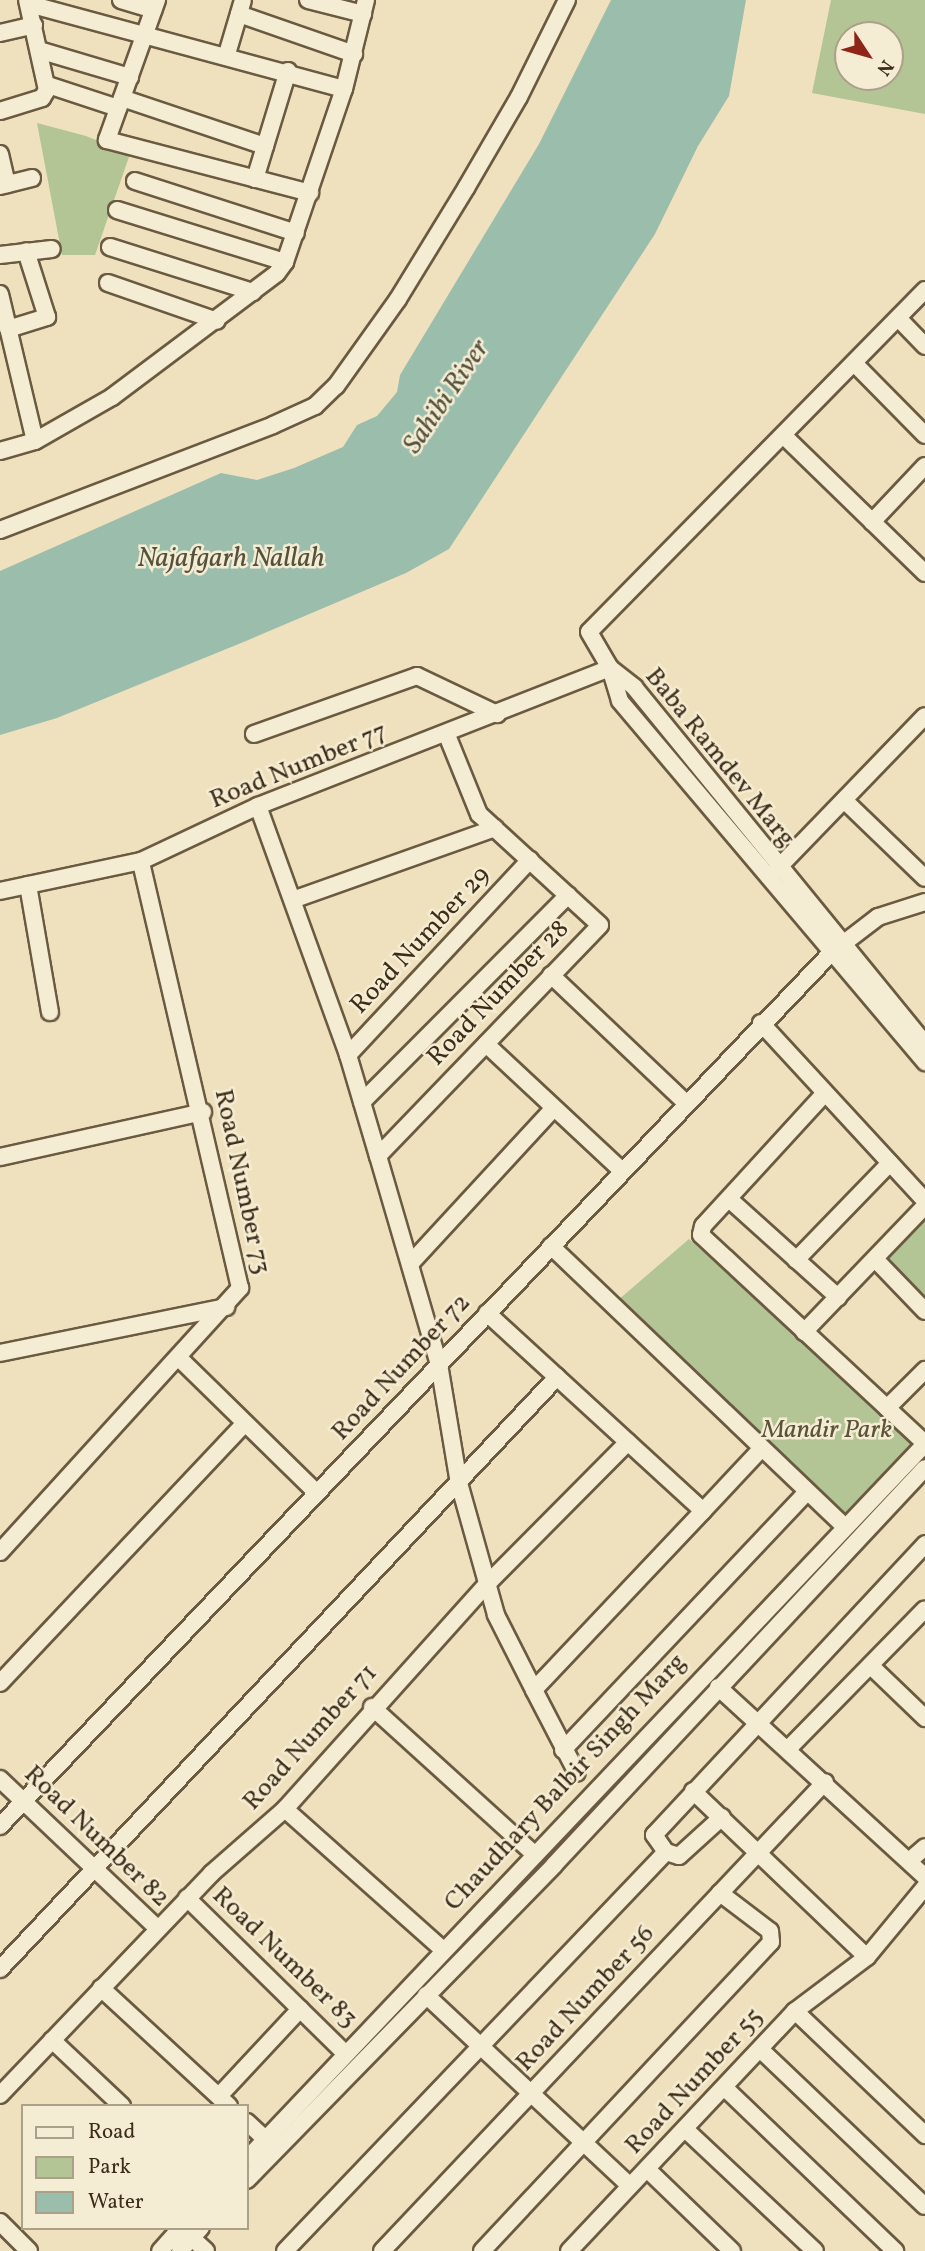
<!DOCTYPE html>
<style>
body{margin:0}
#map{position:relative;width:925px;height:2251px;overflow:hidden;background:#efe1bd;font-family:Vollkorn,serif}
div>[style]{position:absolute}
.green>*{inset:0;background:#b3c495}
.water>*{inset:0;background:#9bbeac}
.roads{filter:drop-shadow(2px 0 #6a5a41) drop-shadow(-2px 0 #6a5a41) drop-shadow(0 2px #6a5a41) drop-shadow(0 -2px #6a5a41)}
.minor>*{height:16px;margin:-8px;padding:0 8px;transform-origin:8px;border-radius:8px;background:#f5ecd4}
span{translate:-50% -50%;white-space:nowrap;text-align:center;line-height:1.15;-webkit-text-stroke:5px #f5ecd4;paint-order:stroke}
.street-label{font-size:26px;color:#3d2d18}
.park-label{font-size:26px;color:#5a5337;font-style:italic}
.water-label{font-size:28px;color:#54513d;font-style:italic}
.legend{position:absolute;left:21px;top:2104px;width:228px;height:126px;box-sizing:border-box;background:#f5ecd4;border:2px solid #aba089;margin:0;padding:9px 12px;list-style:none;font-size:21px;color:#3d2d18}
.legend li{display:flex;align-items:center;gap:14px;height:35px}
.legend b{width:35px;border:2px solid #aba089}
.north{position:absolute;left:834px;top:21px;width:70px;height:70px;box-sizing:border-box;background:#f5ecd4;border:2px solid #aba089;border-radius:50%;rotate:126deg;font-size:19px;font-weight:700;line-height:28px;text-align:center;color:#3d2d18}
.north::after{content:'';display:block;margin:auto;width:24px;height:32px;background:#8f2418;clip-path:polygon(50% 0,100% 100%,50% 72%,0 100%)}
</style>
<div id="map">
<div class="green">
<i style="clip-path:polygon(evenodd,831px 0,925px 0,925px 114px,812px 93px,831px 0,890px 35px,890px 77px,848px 77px,848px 35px,890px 35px)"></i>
<i style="clip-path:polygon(37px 123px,86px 136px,130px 154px,95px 255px,62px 255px)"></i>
<i style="clip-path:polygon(925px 1213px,925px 1311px,875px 1259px)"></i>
<i style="clip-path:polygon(689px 1239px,920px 1443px,844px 1521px,617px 1301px)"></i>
</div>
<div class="water">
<i style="clip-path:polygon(611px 0,746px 0,729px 96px,698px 146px,655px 234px,449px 549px,406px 573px,246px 641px,57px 718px,0 735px,0 571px,221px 473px,257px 480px,294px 468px,343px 447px,357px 425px,377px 416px,397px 392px,400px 375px,539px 144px)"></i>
</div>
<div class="roads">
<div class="minor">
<i style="left:121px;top:0;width:34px;rotate:17deg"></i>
<i style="left:157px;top:0;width:149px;rotate:109.7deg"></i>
<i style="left:107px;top:140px;width:210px;rotate:14.6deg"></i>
<i style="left:308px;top:0;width:57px;rotate:14.3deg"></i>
<i style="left:29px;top:4px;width:326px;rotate:15.1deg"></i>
<i style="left:239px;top:14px;width:122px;rotate:19.2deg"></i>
<i style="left:0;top:33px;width:35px;rotate:-13deg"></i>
<i style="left:42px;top:51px;width:92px;rotate:16.5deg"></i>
<i style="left:227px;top:54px;width:56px;rotate:-73.5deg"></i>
<i style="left:48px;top:85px;width:74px;rotate:18.2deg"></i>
<i style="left:122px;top:98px;width:151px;rotate:18.6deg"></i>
<i style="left:0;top:111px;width:44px;rotate:-17.2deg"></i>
<i style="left:42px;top:98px;width:9px;rotate:-58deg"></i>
<i style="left:47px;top:90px;width:92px;rotate:-102.5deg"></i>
<i style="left:0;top:154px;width:31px;rotate:77deg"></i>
<i style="left:255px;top:179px;width:113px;rotate:-73deg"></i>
<i style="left:135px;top:181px;width:169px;rotate:17.9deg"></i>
<i style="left:0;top:186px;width:33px;rotate:-14deg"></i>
<i style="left:117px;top:210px;width:176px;rotate:17.2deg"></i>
<i style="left:110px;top:247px;width:150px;rotate:17.5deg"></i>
<i style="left:0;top:255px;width:52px;rotate:-6.6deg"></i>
<i style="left:108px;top:283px;width:115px;rotate:19.2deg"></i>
<i style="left:925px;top:290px;width:479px;rotate:134.5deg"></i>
<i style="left:589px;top:632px;width:42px;rotate:59.7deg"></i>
<i style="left:610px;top:668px;width:34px;rotate:73deg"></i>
<i style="left:620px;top:701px;width:473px;rotate:49.8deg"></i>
<i style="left:0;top:294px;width:151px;rotate:76.6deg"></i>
<i style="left:898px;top:318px;width:39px;rotate:46deg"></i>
<i style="left:8px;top:329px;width:41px;rotate:-17.1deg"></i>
<i style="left:47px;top:317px;width:69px;rotate:-107.7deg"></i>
<i style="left:854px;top:363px;width:101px;rotate:45.4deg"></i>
<i style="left:783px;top:435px;width:198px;rotate:44.2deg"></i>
<i style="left:0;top:451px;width:36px;rotate:-16deg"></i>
<i style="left:35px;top:441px;width:89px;rotate:-29.7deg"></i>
<i style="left:112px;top:397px;width:206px;rotate:-36.9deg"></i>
<i style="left:277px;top:273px;width:14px;rotate:-54deg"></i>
<i style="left:285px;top:262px;width:183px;rotate:-71.2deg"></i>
<i style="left:344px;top:89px;width:92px;rotate:-76.1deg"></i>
<i style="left:872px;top:522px;width:77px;rotate:-46.6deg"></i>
<i style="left:0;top:530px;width:292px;rotate:-21deg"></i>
<i style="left:273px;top:425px;width:46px;rotate:-24.3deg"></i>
<i style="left:315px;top:406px;width:29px;rotate:-44deg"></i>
<i style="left:336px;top:386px;width:107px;rotate:-54.5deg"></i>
<i style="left:398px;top:299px;width:130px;rotate:-58.5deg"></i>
<i style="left:466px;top:188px;width:105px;rotate:-59.8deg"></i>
<i style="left:519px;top:97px;width:108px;rotate:-63.7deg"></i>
<i style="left:610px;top:668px;width:31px;rotate:38deg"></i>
<i style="left:634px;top:687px;width:461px;rotate:50.8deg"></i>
<i style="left:254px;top:734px;width:173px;rotate:-19.6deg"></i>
<i style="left:417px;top:676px;width:89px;rotate:25.4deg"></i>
<i style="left:844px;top:800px;width:112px;rotate:43.9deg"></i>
<i style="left:258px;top:806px;width:265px;rotate:70.1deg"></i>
<i style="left:348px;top:1055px;width:105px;rotate:73.5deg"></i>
<i style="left:378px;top:1156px;width:217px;rotate:73.7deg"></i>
<i style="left:439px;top:1364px;width:121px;rotate:80.5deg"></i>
<i style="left:459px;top:1483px;width:137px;rotate:74.3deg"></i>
<i style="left:496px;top:1615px;width:84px;rotate:63.1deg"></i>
<i style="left:778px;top:868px;width:211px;rotate:-46deg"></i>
<i style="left:28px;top:885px;width:129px;rotate:80.2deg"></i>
<i style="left:0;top:891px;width:144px;rotate:-12deg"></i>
<i style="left:141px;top:861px;width:129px;rotate:-25.2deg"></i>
<i style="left:258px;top:806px;width:378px;rotate:-21.4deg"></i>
<i style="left:295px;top:899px;width:212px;rotate:-19.5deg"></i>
<i style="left:551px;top:975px;width:186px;rotate:43.5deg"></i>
<i style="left:761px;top:1023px;width:242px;rotate:47.3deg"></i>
<i style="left:486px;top:1044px;width:186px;rotate:43deg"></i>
<i style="left:348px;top:1055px;width:267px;rotate:-47deg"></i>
<i style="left:825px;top:1093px;width:180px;rotate:132.5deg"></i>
<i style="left:703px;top:1226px;width:9px;rotate:103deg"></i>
<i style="left:701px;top:1235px;width:306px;rotate:42.9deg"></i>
<i style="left:362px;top:1102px;width:292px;rotate:-45.1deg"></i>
<i style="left:378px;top:1156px;width:320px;rotate:-46.1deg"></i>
<i style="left:600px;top:925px;width:164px;rotate:-137.5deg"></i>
<i style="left:479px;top:814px;width:85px;rotate:-112.1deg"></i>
<i style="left:0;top:1157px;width:208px;rotate:-12.5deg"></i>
<i style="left:729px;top:1199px;width:147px;rotate:42deg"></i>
<i style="left:551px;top:1246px;width:405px;rotate:43.7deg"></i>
<i style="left:875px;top:1259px;width:72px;rotate:46.1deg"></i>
<i style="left:796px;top:1260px;width:135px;rotate:-45.9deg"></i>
<i style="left:410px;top:1264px;width:212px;rotate:-47.3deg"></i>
<i style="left:487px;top:1313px;width:293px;rotate:42.5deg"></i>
<i style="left:703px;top:1511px;width:246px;rotate:133.4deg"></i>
<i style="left:534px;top:1690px;width:93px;rotate:62.6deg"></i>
<i style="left:804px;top:1332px;width:175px;rotate:-46.2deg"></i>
<i style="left:0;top:1353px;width:231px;rotate:-11.5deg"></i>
<i style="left:179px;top:1358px;width:193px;rotate:44.4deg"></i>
<i style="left:887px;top:1408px;width:54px;rotate:-45deg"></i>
<i style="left:703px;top:1511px;width:86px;rotate:-46.9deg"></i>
<i style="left:0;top:1552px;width:357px;rotate:-47.7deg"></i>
<i style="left:240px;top:1288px;width:438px;rotate:-103.1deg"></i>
<i style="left:872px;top:1667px;width:74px;rotate:43.9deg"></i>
<i style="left:0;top:1683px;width:357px;rotate:-46.7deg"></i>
<i style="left:718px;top:1687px;width:281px;rotate:42.5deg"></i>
<i style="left:372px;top:1707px;width:217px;rotate:42.2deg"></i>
<i style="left:789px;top:1748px;width:194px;rotate:-45.6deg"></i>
<i style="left:563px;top:1750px;width:355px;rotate:-46.6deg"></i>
<i style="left:0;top:1779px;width:218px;rotate:43.5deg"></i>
<i style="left:693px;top:1791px;width:240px;rotate:43.7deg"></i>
<i style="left:867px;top:1957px;width:91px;rotate:-50.4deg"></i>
<i style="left:285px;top:1809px;width:212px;rotate:41.7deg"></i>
<i style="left:722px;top:1817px;width:58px;rotate:137.8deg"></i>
<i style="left:679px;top:1856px;width:14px;rotate:-163deg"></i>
<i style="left:666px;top:1852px;width:21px;rotate:-125deg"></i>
<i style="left:654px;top:1835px;width:398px;rotate:-47deg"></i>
<i style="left:0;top:1826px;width:1205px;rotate:-46.41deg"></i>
<i style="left:831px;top:953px;width:59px;rotate:-37.5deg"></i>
<i style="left:878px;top:917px;width:49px;rotate:-17.7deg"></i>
<i style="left:909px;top:1861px;width:21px;rotate:-41deg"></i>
<i style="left:187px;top:1898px;width:221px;rotate:44.5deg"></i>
<i style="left:0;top:1969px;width:813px;rotate:-46.74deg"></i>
<i style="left:101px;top:1988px;width:174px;rotate:42.7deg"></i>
<i style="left:426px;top:1995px;width:279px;rotate:43.1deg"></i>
<i style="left:795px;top:2011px;width:180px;rotate:43.6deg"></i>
<i style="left:52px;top:2040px;width:96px;rotate:43.3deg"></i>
<i style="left:761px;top:2050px;width:226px;rotate:43.6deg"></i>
<i style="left:725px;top:2088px;width:236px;rotate:43.8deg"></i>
<i style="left:0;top:2095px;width:307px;rotate:-46.3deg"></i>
<i style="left:212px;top:1873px;width:97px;rotate:-41.2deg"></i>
<i style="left:285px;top:1809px;width:302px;rotate:-48.1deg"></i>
<i style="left:487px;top:1584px;width:200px;rotate:-45.2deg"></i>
<i style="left:219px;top:2096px;width:119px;rotate:-47deg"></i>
<i style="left:247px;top:2122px;width:25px;rotate:43deg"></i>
<i style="left:685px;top:2129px;width:178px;rotate:43.2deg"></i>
<i style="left:247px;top:2159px;width:985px;rotate:-46.52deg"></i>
<i style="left:647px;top:2169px;width:118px;rotate:44deg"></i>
<i style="left:247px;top:2180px;width:440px;rotate:-45.7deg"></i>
<i style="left:554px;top:1865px;width:543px;rotate:-46.94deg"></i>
<i style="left:0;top:2222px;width:41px;rotate:45deg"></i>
<i style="left:192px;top:2238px;width:19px;rotate:43deg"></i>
<i style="left:160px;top:2251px;width:31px;rotate:-48deg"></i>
<i style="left:180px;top:2251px;width:31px;rotate:-48deg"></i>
<i style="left:285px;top:2251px;width:552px;rotate:-46.32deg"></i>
<i style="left:382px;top:2251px;width:645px;rotate:-46.63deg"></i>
<i style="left:482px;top:2251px;width:423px;rotate:-46.9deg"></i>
<i style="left:771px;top:1942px;width:11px;rotate:-95deg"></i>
<i style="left:770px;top:1931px;width:63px;rotate:-142.8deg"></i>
<i style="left:569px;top:2251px;width:330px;rotate:-46.7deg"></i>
<i style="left:795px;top:2011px;width:90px;rotate:-36.9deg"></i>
</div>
</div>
<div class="street-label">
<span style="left:719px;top:758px;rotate:51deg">Baba Ramdev Marg</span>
<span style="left:299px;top:767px;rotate:-22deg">Road Number 77</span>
<span style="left:421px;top:941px;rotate:-47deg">Road Number 29</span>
<span style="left:499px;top:994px;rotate:-46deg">Road Number 28</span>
<span style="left:241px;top:1182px;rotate:78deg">Road Number 73</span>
<span style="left:402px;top:1368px;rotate:-47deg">Road Number 72</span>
<span style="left:311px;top:1738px;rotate:-48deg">Road Number 71</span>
<span style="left:566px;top:1783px;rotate:-47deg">Chaudhary Balbir Singh Marg</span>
<span style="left:96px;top:1837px;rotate:44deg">Road Number 82</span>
<span style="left:284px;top:1958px;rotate:44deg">Road Number 83</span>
<span style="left:586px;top:1999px;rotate:-47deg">Road Number 56</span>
<span style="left:695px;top:2082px;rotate:-47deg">Road Number 55</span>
</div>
<div class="park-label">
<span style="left:827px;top:1431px">Mandir Park</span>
</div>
<div class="water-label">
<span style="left:447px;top:397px;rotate:-56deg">Sahibi River</span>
<span style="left:231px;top:559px">Najafgarh Nallah</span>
</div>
<ul class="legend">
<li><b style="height:9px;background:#f5ecd4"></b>Road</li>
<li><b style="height:19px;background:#b3c495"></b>Park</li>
<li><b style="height:19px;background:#9bbeac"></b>Water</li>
</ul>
<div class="north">N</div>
</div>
